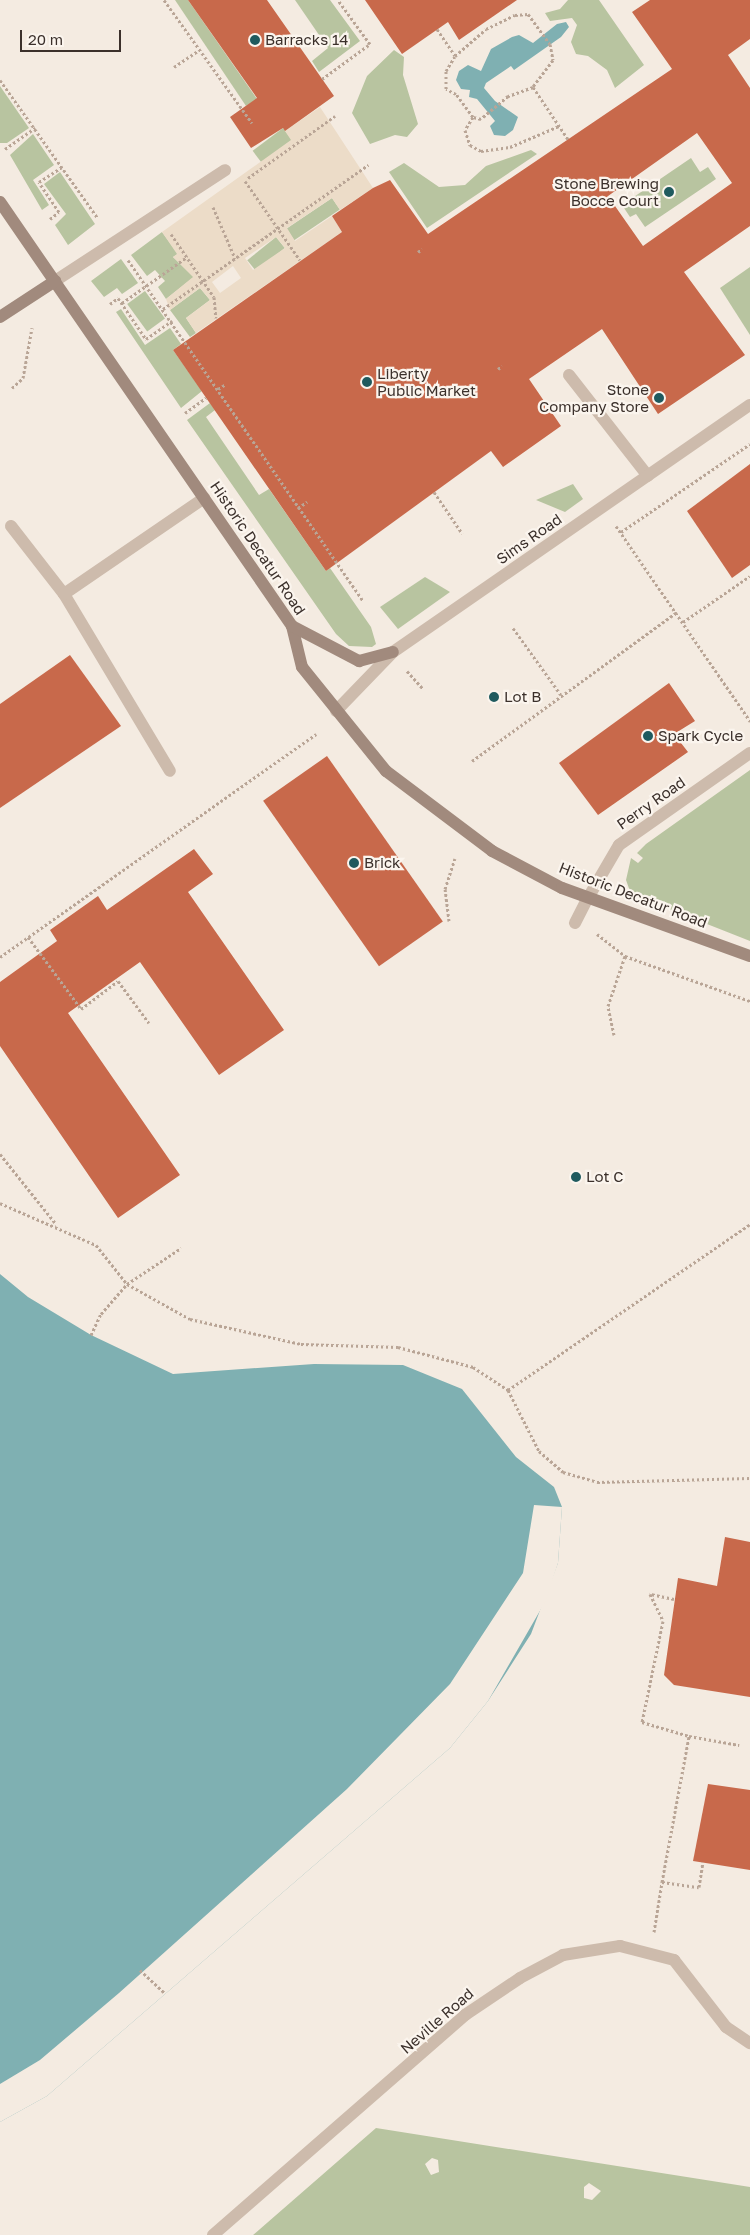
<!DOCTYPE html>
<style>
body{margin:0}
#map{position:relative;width:750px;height:2235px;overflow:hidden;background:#f4ebe1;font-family:"Golos Text",sans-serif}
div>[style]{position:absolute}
.green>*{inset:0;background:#b8c4a0;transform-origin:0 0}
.plaza>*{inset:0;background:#ecdcc8}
.water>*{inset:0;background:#7fb0b2}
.pier>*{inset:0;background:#f4ebe1}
.building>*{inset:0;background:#c8694b;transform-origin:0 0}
.path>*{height:3px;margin-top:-1.5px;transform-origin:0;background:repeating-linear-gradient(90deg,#b9a596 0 2.5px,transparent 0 5px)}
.lane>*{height:12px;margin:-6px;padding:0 6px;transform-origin:6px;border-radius:6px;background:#cdbbac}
.street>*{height:12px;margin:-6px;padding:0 6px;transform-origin:6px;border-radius:6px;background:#cdbbac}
.secondary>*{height:12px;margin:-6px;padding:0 6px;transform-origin:6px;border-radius:6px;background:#a18a7d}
.dots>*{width:14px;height:14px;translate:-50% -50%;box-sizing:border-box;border:2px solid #fbf5ee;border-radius:50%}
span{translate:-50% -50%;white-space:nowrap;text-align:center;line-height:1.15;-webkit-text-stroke:4.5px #fbf5ee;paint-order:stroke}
.poi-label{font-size:15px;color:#3b302b}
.left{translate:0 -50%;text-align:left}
.right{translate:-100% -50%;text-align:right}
.street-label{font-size:15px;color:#3b302b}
.scale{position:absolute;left:20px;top:30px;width:101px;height:22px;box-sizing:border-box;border:2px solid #3b302b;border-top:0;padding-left:6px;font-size:15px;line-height:18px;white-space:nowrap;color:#3b302b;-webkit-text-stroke:4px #fbf5ee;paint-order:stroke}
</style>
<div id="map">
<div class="green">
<i style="clip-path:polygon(175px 0,188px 0,257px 99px,246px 106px)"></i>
<i style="clip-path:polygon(295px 0,330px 0,360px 41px,319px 72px,312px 61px,328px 48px)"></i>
<i style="clip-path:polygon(568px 0,599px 0,644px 65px,615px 88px,607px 70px,588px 56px,576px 54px,571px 42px,577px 25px,572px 18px,550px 21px,545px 13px,560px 9px)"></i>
<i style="clip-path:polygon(394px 50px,404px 57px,403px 75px,418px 124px,407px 137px,395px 135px,370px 144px,352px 113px,367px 76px)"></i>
<i style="clip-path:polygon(0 86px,29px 128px,7px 143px,0 143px)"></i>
<i style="left:283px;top:128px;width:15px;height:38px;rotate:53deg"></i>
<i style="clip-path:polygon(33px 134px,54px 165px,33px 180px,49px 205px,42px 210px,10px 155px)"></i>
<i style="clip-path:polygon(531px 150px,537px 154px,427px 228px,389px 172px,404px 163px,439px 187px,465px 185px,486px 166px)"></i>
<i style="clip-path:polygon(691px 158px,700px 172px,708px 167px,716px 179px,645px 227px,636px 214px,630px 217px,622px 205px)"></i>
<i style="clip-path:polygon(60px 172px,95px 224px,68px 245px,55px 225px,66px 214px,44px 184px)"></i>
<i style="left:332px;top:198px;width:14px;height:55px;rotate:56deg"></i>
<i style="clip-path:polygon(162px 232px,178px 254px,173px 257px,194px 277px,166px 299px,158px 287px,165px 281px,155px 270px,147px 276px,131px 255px)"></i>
<i style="left:276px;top:237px;width:14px;height:37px;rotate:51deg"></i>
<i style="clip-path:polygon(121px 259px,138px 283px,122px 294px,117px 288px,104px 297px,91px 281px)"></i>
<i style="clip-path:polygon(750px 267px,750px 335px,720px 288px)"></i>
<i style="clip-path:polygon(200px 288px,210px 300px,186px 318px,196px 333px,190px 337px,170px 310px)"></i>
<i style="left:145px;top:291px;width:34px;height:22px;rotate:54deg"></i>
<i style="clip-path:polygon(121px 309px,145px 345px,170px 328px,181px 344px,173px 350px,202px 391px,181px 408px,116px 312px)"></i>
<i style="clip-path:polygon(210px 403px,215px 410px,206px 417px,259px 495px,269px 489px,326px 571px,330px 568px,371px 627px,376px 644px,372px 647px,349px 646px,336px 634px,187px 420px)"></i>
<i style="clip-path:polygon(573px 484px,583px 499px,565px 512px,536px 500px)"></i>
<i style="clip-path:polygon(425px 577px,450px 592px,398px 629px,380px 607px)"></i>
<i style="clip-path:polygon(750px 770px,750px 941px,631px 894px,626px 880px,631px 858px,638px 863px,643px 858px,637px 853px,646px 844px)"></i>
<i style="clip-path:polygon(evenodd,376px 2128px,750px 2187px,750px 2235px,253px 2235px,376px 2128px,432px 2158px,438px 2160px,439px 2172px,431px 2175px,425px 2164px,432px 2158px,376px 2128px,589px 2183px,601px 2191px,592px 2200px,584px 2198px,584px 2187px,589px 2183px)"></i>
</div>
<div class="plaza">
<i style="clip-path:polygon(evenodd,320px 107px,373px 188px,340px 210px,332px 198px,287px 228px,295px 241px,332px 216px,342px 232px,196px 333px,186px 318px,210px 300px,200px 288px,170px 310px,166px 299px,193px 277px,173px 257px,177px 254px,162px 232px,291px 140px,285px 131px,320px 107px,276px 237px,285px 248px,253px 270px,245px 258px,276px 237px,320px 107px,233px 266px,241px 278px,220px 293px,212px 282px,233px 266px)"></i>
</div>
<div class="water">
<i style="clip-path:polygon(566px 22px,569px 27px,561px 37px,514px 70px,511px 66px,486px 83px,484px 88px,495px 101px,518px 117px,513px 130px,505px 136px,494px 135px,490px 126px,495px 121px,477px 99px,469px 97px,470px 90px,461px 89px,456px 80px,459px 71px,468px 65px,481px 71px,491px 49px,512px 37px,519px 35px,533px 43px,557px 24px)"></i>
<i style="clip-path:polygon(0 1274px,28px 1297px,91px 1335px,173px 1374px,314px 1364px,403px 1365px,462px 1389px,516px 1457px,554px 1487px,562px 1507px,558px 1563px,531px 1634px,488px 1701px,450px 1748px,47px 2096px,0 2122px)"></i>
</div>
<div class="pier">
<i style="clip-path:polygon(534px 1505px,562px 1507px,558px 1563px,545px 1602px,488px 1701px,450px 1748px,47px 2096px,0 2122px,0 2084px,40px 2060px,119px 1993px,347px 1789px,450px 1684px,523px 1573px)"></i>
</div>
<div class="building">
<i style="clip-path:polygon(188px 0,267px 0,334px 96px,285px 131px,283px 128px,251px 148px,230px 117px,257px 98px)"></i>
<i style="clip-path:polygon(365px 0,517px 0,459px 40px,448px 22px,402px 54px)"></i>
<i style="clip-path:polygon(evenodd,650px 0,750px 0,750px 39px,728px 55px,750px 88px,750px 226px,684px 272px,745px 355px,658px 414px,602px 329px,529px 379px,561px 426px,503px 467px,491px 451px,326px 571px,173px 350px,342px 232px,332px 216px,373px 188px,390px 180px,428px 234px,672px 69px,632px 12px,650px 0,697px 133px,732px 183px,643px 246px,608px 196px,697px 133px)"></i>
<i style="clip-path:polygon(750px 464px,750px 565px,732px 578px,687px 511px)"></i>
<i style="clip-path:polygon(70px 655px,121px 726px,0 808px,0 704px)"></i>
<i style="clip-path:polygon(669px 683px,695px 721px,674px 734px,688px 752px,598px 815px,559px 763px)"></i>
<i style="left:327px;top:756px;width:202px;height:78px;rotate:55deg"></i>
<i style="clip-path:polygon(194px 849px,213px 874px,188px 892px,284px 1030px,219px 1075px,140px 962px,68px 1013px,180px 1175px,118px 1218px,0 1046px,0 982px,57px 941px,50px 930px,98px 896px,107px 910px)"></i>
<i style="clip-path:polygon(725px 1537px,750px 1542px,750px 1697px,674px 1685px,664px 1675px,678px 1578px,717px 1586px)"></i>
<i style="clip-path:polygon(708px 1784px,750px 1790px,750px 1870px,693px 1861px)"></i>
</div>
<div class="path">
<i style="left:164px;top:0;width:151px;rotate:54.4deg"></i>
<i style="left:437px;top:29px;width:32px;rotate:56deg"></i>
<i style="left:174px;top:67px;width:29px;rotate:-34deg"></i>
<i style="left:322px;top:79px;width:59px;rotate:-36.1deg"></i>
<i style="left:370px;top:44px;width:54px;rotate:-126deg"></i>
<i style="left:0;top:80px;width:168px;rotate:54.7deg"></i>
<i style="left:533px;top:87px;width:27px;rotate:160deg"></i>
<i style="left:508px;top:96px;width:35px;rotate:140deg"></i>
<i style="left:481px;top:119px;width:8px;rotate:-166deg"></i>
<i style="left:473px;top:117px;width:29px;rotate:-126deg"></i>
<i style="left:456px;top:94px;width:11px;rotate:-153deg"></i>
<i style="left:446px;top:89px;width:18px;rotate:-90deg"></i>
<i style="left:446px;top:71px;width:17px;rotate:-59deg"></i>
<i style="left:455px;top:56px;width:41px;rotate:-41.1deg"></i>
<i style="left:486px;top:29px;width:32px;rotate:-26deg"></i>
<i style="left:515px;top:15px;width:13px;rotate:-4deg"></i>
<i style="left:528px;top:14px;width:37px;rotate:54deg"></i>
<i style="left:550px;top:44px;width:16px;rotate:79deg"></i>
<i style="left:553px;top:60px;width:34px;rotate:127deg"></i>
<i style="left:533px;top:87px;width:63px;rotate:56.1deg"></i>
<i style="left:473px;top:117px;width:15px;rotate:122deg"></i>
<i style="left:465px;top:130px;width:16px;rotate:72deg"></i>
<i style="left:470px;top:145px;width:13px;rotate:29deg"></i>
<i style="left:481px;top:151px;width:29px;rotate:-8deg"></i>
<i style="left:510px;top:147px;width:53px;rotate:-23.2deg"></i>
<i style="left:5px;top:149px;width:37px;rotate:-35deg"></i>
<i style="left:248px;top:178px;width:107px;rotate:-35.5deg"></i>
<i style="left:245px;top:181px;width:96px;rotate:55.2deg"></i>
<i style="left:213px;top:207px;width:56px;rotate:66.7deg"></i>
<i style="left:50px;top:219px;width:11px;rotate:-38deg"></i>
<i style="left:59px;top:212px;width:36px;rotate:-124deg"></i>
<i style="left:39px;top:182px;width:27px;rotate:-33deg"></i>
<i style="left:171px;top:234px;width:76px;rotate:55.7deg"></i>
<i style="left:214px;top:297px;width:21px;rotate:85deg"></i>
<i style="left:418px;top:252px;width:5px;rotate:-37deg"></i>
<i style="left:128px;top:260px;width:414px;rotate:55.4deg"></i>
<i style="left:122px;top:303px;width:80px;rotate:-35.3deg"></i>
<i style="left:110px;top:304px;width:10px;rotate:-37deg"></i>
<i style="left:118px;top:298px;width:50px;rotate:55.7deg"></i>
<i style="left:146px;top:339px;width:32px;rotate:-35deg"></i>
<i style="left:163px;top:309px;width:251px;rotate:-35.1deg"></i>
<i style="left:498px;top:369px;width:5px;rotate:-37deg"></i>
<i style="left:12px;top:388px;width:15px;rotate:-42deg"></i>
<i style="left:23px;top:378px;width:51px;rotate:-79.8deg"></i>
<i style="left:218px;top:389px;width:9px;rotate:-32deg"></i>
<i style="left:185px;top:413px;width:26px;rotate:-36deg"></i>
<i style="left:434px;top:492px;width:50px;rotate:55.7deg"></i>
<i style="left:298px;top:508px;width:11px;rotate:-34deg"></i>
<i style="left:616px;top:526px;width:237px;rotate:55.5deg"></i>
<i style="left:621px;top:532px;width:156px;rotate:-34.3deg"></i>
<i style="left:683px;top:622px;width:81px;rotate:-34.5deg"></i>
<i style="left:513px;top:628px;width:82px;rotate:54.4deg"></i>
<i style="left:407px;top:671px;width:24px;rotate:48deg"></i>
<i style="left:472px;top:761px;width:253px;rotate:-36deg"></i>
<i style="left:449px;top:921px;width:32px;rotate:-97deg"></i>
<i style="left:445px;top:889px;width:32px;rotate:-72deg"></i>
<i style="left:597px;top:934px;width:36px;rotate:38deg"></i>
<i style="left:625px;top:956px;width:133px;rotate:19.8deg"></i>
<i style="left:28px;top:937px;width:89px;rotate:53.6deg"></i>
<i style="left:81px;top:1009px;width:46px;rotate:-37.1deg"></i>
<i style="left:118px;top:981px;width:52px;rotate:53.6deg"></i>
<i style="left:0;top:957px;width:387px;rotate:-35.2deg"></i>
<i style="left:614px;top:1035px;width:30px;rotate:-102deg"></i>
<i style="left:608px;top:1006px;width:53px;rotate:-71.2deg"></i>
<i style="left:0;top:1154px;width:90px;rotate:51.3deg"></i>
<i style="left:0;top:1203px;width:105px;rotate:23.6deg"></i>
<i style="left:96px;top:1245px;width:50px;rotate:51.5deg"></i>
<i style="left:127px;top:1284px;width:72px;rotate:29.1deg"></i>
<i style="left:190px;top:1319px;width:114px;rotate:12.7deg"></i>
<i style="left:301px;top:1344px;width:97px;rotate:1.8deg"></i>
<i style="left:398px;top:1347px;width:78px;rotate:14.9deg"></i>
<i style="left:473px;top:1367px;width:42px;rotate:33.3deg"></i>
<i style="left:508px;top:1390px;width:68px;rotate:63.1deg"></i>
<i style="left:539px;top:1451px;width:32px;rotate:41deg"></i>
<i style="left:563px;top:1472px;width:35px;rotate:16deg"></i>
<i style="left:597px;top:1482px;width:153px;rotate:-1.5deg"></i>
<i style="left:91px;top:1335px;width:23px;rotate:-65deg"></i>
<i style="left:101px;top:1314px;width:40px;rotate:-49deg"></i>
<i style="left:127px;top:1284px;width:65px;rotate:-33.7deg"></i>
<i style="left:508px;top:1390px;width:293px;rotate:-34.4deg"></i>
<i style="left:674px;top:1599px;width:25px;rotate:-168deg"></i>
<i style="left:650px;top:1594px;width:30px;rotate:64deg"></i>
<i style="left:663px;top:1621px;width:103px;rotate:101.7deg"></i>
<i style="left:642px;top:1722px;width:49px;rotate:16.6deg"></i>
<i style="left:662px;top:1882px;width:148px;rotate:-79.5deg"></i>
<i style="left:689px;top:1736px;width:51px;rotate:10.2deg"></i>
<i style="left:654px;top:1932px;width:51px;rotate:-80.9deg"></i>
<i style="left:662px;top:1882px;width:37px;rotate:8deg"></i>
<i style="left:699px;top:1887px;width:25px;rotate:-81deg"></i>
<i style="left:140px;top:1970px;width:34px;rotate:43deg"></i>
</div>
<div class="lane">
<i style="left:55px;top:281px;width:203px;rotate:-33.1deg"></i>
<i style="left:569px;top:375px;width:128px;rotate:52deg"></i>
<i style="left:11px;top:526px;width:86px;rotate:52.1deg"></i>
<i style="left:64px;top:594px;width:206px;rotate:59.1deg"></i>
<i style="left:64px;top:594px;width:170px;rotate:-34.4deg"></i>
<i style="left:575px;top:923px;width:28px;rotate:-63deg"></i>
</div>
<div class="street">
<i style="left:336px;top:711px;width:82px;rotate:-46deg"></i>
<i style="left:393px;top:652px;width:434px;rotate:-34.7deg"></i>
<i style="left:588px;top:898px;width:61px;rotate:-59.7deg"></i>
<i style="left:619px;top:845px;width:160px;rotate:-35.1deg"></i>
<i style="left:213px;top:2235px;width:335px;rotate:-41.1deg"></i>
<i style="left:465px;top:2015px;width:66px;rotate:-33.9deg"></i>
<i style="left:520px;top:1978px;width:49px;rotate:-28.1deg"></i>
<i style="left:563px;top:1955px;width:58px;rotate:-9deg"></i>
<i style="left:620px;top:1946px;width:56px;rotate:14.5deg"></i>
<i style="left:674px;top:1960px;width:85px;rotate:52.2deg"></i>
<i style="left:726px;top:2027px;width:29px;rotate:34deg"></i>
</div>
<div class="secondary">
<i style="left:0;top:202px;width:515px;rotate:55.45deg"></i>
<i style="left:292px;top:626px;width:42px;rotate:76.3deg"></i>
<i style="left:302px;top:667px;width:134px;rotate:51.1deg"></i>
<i style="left:386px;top:771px;width:133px;rotate:37deg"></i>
<i style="left:492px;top:851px;width:79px;rotate:27.9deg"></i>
<i style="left:562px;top:888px;width:200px;rotate:19.9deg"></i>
<i style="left:0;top:317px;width:66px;rotate:-33.2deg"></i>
<i style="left:292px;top:626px;width:76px;rotate:27.6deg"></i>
<i style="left:359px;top:661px;width:35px;rotate:-15deg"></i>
</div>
<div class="dots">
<i style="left:255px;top:40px;background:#1f5a5e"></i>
<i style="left:669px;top:192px;background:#1f5a5e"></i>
<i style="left:367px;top:382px;background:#1f5a5e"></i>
<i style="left:659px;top:398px;background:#1f5a5e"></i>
<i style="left:494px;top:697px;background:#1f5a5e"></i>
<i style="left:648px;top:736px;background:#1f5a5e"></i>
<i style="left:354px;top:863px;background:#1f5a5e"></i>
<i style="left:576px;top:1177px;background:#1f5a5e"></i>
</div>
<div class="poi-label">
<span class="left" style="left:265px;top:40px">Barracks 14</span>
<span class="right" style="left:659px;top:192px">Stone Brewing<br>Bocce Court</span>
<span class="left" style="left:377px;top:382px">Liberty<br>Public Market</span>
<span class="right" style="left:649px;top:398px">Stone<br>Company Store</span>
<span class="left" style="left:504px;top:697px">Lot B</span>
<span class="left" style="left:658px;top:736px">Spark Cycle</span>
<span class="left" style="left:364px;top:863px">Brick</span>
<span class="left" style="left:586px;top:1177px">Lot C</span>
</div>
<div class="street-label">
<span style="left:529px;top:539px;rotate:-35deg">Sims Road</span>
<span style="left:258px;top:548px;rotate:56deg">Historic Decatur Road</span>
<span style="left:651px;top:803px;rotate:-35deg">Perry Road</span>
<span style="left:633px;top:895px;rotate:21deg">Historic Decatur Road</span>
<span style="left:437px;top:2021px;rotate:-41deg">Neville Road</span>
</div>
<div class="scale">20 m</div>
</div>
